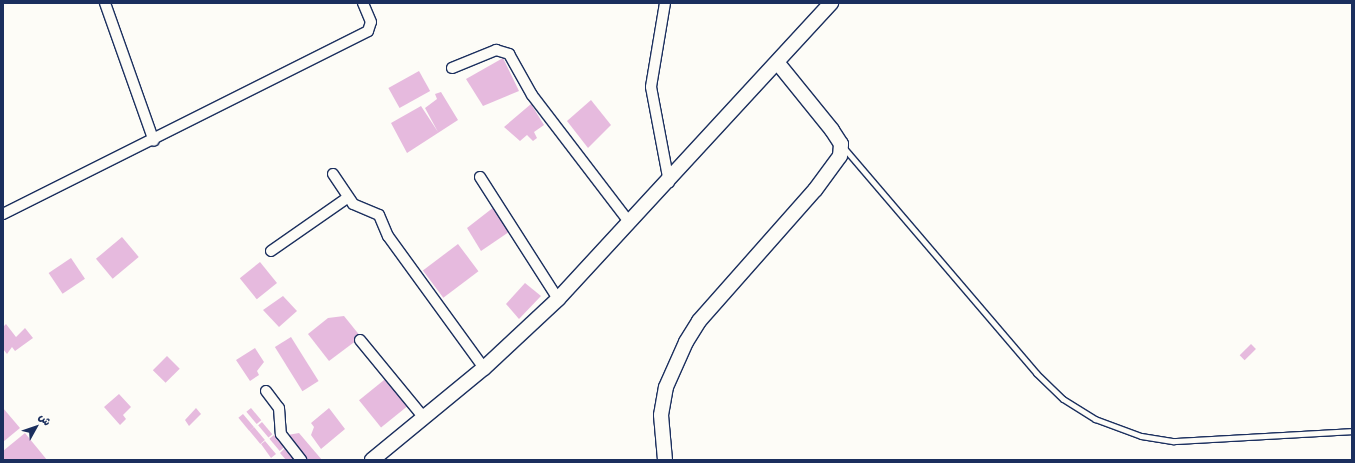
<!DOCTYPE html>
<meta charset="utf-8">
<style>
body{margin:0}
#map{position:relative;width:1355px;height:463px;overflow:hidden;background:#fdfcf7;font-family:Delius,"Playpen Sans Arabic",sans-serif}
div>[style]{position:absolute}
.building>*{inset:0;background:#e6bade;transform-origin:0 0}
.roads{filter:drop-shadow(1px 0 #1b2f5e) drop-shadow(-1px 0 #1b2f5e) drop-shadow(0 1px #1b2f5e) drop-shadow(0 -1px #1b2f5e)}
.lane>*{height:5px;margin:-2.5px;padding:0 2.5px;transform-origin:2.5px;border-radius:2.5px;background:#fdfcf7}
.street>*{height:10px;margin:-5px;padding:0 5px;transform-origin:5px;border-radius:5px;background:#fdfcf7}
.secondary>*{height:14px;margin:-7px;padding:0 7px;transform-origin:7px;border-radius:7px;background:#fdfcf7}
span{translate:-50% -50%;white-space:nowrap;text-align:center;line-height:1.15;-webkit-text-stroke:3px #fdfcf7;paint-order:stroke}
.frame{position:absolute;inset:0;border:4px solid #1b2f5e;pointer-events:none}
.north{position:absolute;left:16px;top:407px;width:40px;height:40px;-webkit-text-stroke:3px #fdfcf7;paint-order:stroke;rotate:50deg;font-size:11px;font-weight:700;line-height:16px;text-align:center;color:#1b2f5e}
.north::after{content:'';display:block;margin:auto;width:14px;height:18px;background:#1b2f5e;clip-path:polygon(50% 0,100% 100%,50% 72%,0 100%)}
</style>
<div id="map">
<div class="building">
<i style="clip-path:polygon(503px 58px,519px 91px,483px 106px,466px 79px)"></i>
<i style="left:419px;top:71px;width:23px;height:35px;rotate:61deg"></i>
<i style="clip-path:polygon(441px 92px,458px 120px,407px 153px,391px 123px,421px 106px,438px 132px,425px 108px,437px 99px,435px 94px)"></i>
<i style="clip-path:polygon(591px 100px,611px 125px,588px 148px,567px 121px)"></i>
<i style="clip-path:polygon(531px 104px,544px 125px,534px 132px,537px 138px,533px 141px,527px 135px,520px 141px,504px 127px)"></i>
<i style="clip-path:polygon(494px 207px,512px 230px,481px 251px,467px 228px)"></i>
<i style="left:122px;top:237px;width:26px;height:34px;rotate:50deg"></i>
<i style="left:458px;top:244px;width:34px;height:44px;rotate:53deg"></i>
<i style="left:71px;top:258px;width:25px;height:27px;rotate:56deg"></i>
<i style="left:260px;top:262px;width:27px;height:26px;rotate:51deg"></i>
<i style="clip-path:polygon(525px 283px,541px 296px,519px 319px,506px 304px)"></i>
<i style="clip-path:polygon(283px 296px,297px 311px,279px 327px,263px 310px)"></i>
<i style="clip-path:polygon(344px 316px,361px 337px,329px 361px,308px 334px,328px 318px)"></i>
<i style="clip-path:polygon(6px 324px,16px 337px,25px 328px,33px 338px,15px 351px,12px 347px,7px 354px,3px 349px,3px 327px)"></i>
<i style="left:291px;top:337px;width:52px;height:19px;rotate:58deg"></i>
<i style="left:1251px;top:344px;width:7px;height:16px;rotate:45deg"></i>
<i style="clip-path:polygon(255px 348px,264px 362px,257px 371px,259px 375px,250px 381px,236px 360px)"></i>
<i style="left:167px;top:356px;width:18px;height:20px;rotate:45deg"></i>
<i style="left:394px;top:372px;width:35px;height:45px;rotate:51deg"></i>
<i style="clip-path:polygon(119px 394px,131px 407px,123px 415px,126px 419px,120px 425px,104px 407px)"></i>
<i style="clip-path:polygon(3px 408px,20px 428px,3px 442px)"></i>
<i style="clip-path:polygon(196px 408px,201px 414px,189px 426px,185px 420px)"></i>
<i style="left:251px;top:408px;width:16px;height:6px;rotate:50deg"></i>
<i style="clip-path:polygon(329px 408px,345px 429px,321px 449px,311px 435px,314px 427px,311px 423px)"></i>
<i style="left:243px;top:414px;width:17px;height:6px;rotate:50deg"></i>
<i style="left:262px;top:422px;width:16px;height:5px;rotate:50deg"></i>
<i style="left:254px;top:427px;width:17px;height:6px;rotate:50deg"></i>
<i style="clip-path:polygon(25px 433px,47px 460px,3px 460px,3px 451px)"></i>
<i style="clip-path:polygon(299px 433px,322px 460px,303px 460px,282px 436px)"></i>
<i style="left:274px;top:435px;width:16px;height:6px;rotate:50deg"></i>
<i style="clip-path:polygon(265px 441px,276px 454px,271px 458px,261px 444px)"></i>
<i style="clip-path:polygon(285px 448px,295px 460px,286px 460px,280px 453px)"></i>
</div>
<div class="roads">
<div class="lane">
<i style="left:844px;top:148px;width:296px;rotate:49.5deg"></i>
<i style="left:1036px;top:373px;width:37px;rotate:44deg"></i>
<i style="left:1063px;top:399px;width:38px;rotate:32deg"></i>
<i style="left:1095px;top:419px;width:49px;rotate:20.3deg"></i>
<i style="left:1141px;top:436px;width:33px;rotate:9deg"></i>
<i style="left:1174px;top:441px;width:178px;rotate:-3.2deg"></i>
</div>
<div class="street">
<i style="left:105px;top:3px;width:146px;rotate:70.5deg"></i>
<i style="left:665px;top:3px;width:85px;rotate:99.5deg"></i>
<i style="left:651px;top:87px;width:97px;rotate:79.3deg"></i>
<i style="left:452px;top:68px;width:48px;rotate:-22.2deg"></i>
<i style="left:496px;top:50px;width:14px;rotate:17deg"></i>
<i style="left:509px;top:54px;width:47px;rotate:60.7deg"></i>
<i style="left:532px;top:95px;width:160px;rotate:52.6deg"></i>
<i style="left:333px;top:174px;width:36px;rotate:56deg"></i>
<i style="left:353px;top:204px;width:28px;rotate:23deg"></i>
<i style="left:379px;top:215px;width:23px;rotate:67deg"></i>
<i style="left:388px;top:236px;width:163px;rotate:54deg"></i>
<i style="left:480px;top:177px;width:145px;rotate:57.4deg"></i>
<i style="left:3px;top:214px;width:408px;rotate:-26.6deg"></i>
<i style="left:368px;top:31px;width:9px;rotate:-72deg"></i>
<i style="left:371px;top:22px;width:21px;rotate:-113deg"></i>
<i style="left:271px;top:251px;width:93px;rotate:-34.9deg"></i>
<i style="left:360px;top:340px;width:101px;rotate:50.6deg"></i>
<i style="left:266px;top:391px;width:21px;rotate:53deg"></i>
<i style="left:279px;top:408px;width:26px;rotate:86deg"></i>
<i style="left:281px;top:434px;width:33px;rotate:52deg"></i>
</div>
<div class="secondary">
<i style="left:372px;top:460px;width:145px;rotate:-39.4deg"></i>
<i style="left:484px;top:368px;width:101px;rotate:-43deg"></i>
<i style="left:558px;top:299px;width:403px;rotate:-47.3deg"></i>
<i style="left:665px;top:460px;width:45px;rotate:-95.1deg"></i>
<i style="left:661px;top:415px;width:28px;rotate:-80deg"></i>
<i style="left:666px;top:387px;width:49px;rotate:-66deg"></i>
<i style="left:686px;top:342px;width:25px;rotate:-58deg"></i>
<i style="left:699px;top:321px;width:175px;rotate:-48.5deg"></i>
<i style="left:815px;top:190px;width:42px;rotate:-53.7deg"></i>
<i style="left:840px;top:156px;width:12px;rotate:-85deg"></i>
<i style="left:841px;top:144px;width:17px;rotate:-123deg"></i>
<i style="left:832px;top:130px;width:87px;rotate:-129deg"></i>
</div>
</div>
<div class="frame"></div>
<div class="north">ش</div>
</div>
